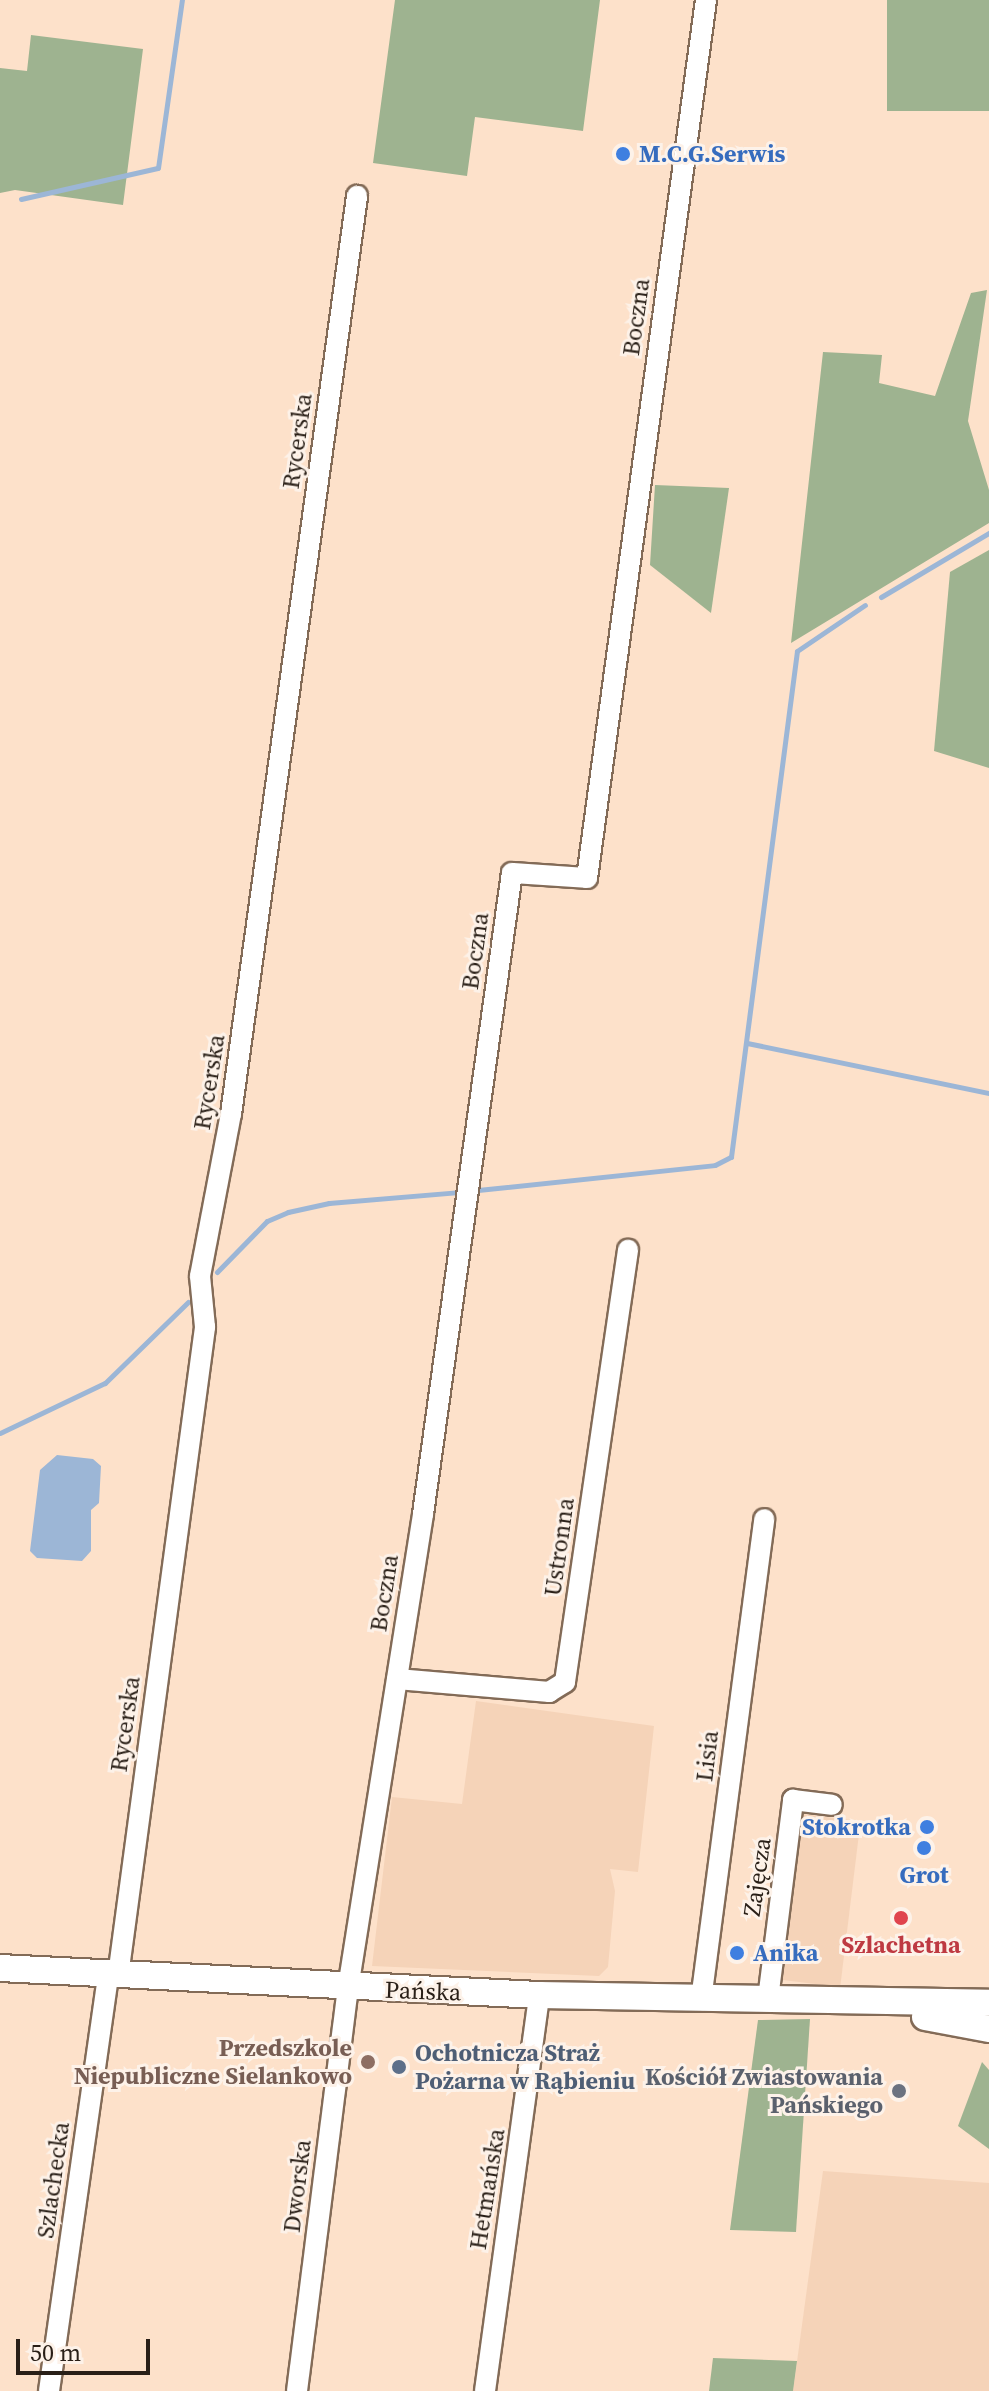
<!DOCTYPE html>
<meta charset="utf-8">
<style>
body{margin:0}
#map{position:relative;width:989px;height:2391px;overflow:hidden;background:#fde1ca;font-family:"Source Serif 4",serif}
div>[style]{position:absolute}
.built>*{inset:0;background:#f5d3b8;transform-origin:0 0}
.forest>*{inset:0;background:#9eb390;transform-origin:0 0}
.water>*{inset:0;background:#9cb6d6}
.stream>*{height:5px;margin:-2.5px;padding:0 2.5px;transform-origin:2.5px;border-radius:2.5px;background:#9cb6d6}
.roads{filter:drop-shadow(2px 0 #836b57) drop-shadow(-2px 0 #836b57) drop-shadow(0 2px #836b57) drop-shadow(0 -2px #836b57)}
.minor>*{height:20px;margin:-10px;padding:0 10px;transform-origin:10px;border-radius:10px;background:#fff}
.tertiary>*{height:26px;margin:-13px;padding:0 13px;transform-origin:13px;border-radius:13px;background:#fff}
.dots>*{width:22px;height:22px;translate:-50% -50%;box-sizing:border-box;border:4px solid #fdf2e9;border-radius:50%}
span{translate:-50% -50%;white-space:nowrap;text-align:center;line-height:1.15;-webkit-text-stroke:6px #fdf2e9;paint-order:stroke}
.shop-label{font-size:24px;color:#366cbe;font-weight:700}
.left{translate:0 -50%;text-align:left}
.right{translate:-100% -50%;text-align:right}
.street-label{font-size:24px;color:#291f17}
.health-label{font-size:24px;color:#be3a42;font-weight:700}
.education-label{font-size:24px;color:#785e54;font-weight:700}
.service-label{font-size:24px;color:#4e5e75;font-weight:700}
.worship-label{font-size:24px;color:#5b616d;font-weight:700}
.scale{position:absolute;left:16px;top:2339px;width:134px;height:36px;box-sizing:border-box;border:4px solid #291f17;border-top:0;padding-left:10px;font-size:24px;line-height:28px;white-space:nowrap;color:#291f17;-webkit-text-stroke:6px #fdf2e9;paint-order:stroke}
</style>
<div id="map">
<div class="built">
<i style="clip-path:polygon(476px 1701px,654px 1726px,638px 1872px,610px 1869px,615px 1891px,608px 1967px,599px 1976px,372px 1966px,392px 1797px,462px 1804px)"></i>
<i style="left:801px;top:1814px;width:60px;height:167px;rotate:7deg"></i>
<i style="clip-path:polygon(823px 2171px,989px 2183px,989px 2391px,793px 2391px)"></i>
</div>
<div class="forest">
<i style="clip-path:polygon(395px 0,600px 0,583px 131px,475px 117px,467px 176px,373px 163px)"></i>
<i style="left:887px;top:0;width:102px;height:111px"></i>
<i style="clip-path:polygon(31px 35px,143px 49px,123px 205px,15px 190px,0 193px,0 68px,27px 71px)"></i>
<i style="clip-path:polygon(987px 290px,968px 421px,989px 490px,989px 523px,791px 643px,823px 352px,882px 355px,879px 383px,935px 396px,971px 293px)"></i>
<i style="clip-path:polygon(655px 485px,729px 488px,711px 613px,650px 565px)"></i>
<i style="clip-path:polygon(989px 550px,989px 768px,934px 751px,950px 572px)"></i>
<i style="clip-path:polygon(810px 2019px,796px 2232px,730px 2230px,758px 2020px)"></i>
<i style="clip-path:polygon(982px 2062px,989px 2070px,989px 2149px,958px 2126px)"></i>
<i style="clip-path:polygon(713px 2358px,797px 2361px,793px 2391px,709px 2391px)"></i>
</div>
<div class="water">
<i style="clip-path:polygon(57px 1455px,93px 1459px,101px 1466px,99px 1503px,91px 1510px,91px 1551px,82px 1561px,37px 1558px,30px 1551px,40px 1470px)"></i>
</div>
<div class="stream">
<i style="left:21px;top:199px;width:140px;rotate:-12.8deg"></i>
<i style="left:158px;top:168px;width:170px;rotate:-81.9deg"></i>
<i style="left:881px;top:597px;width:126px;rotate:-30.7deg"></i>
<i style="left:747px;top:1043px;width:247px;rotate:11.7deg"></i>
<i style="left:478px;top:1190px;width:238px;rotate:-6deg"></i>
<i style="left:715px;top:1165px;width:18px;rotate:-27deg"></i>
<i style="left:731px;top:1157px;width:510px;rotate:-82.57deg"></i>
<i style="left:797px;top:651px;width:82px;rotate:-34.1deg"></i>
<i style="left:217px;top:1272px;width:71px;rotate:-45.6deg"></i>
<i style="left:267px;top:1221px;width:23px;rotate:-23deg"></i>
<i style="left:288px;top:1212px;width:42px;rotate:-12.4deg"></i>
<i style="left:329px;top:1203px;width:130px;rotate:-4.8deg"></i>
<i style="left:0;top:1433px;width:116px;rotate:-25.5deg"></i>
<i style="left:105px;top:1383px;width:116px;rotate:-44.3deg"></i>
</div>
<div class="roads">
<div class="minor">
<i style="left:397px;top:1679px;width:153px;rotate:4.9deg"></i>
<i style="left:549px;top:1692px;width:19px;rotate:-32deg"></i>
<i style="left:565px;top:1682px;width:437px;rotate:-81.7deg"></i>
<i style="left:118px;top:1976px;width:655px;rotate:-82.36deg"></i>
<i style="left:205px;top:1327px;width:51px;rotate:-95.6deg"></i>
<i style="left:200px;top:1276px;width:165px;rotate:-79.2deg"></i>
<i style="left:231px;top:1114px;width:927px;rotate:-82.18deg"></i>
<i style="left:768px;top:1999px;width:201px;rotate:-82.8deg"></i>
<i style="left:793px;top:1800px;width:39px;rotate:7deg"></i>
<i style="left:701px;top:2000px;width:485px;rotate:-82.5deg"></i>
<i style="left:49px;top:2391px;width:420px;rotate:-81.9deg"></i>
<i style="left:297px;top:2391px;width:406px;rotate:-82.8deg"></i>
<i style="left:348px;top:1988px;width:480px;rotate:-81deg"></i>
<i style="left:423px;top:1514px;width:647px;rotate:-82.1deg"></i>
<i style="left:512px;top:873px;width:75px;rotate:3.8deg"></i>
<i style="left:587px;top:878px;width:886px;rotate:-82.28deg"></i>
<i style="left:485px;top:2391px;width:400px;rotate:-82.2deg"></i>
</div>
<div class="tertiary">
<i style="left:0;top:1968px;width:540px;rotate:2.87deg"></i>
<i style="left:539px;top:1995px;width:450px;rotate:1deg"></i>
<i style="left:925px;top:2017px;width:65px;rotate:10.6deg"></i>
</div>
</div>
<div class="dots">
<i style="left:623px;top:154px;background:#3f7fe0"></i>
<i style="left:927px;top:1827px;background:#3f7fe0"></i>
<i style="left:924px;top:1848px;background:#3f7fe0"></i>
<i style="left:901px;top:1918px;background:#e0444e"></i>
<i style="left:737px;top:1953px;background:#3f7fe0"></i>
<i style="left:368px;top:2062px;background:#8d6e63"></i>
<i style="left:399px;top:2067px;background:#5c6f8a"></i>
<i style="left:899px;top:2091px;background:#6b7280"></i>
</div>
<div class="shop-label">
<span class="left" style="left:639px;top:154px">M.C.G.Serwis</span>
<span class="right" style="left:911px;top:1827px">Stokrotka</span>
<span style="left:924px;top:1875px">Grot</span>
<span class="left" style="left:753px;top:1953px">Anika</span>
</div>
<div class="street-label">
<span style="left:636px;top:317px;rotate:-82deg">Boczna</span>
<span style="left:297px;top:441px;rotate:-82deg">Rycerska</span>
<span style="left:475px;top:951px;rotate:-82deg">Boczna</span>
<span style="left:209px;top:1082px;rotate:-81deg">Rycerska</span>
<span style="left:559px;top:1547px;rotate:-82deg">Ustronna</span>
<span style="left:384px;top:1593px;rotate:-81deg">Boczna</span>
<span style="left:125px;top:1724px;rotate:-82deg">Rycerska</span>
<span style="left:707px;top:1756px;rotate:-83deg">Lisia</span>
<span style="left:757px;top:1877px;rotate:-82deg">Zajęcza</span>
<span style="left:423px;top:1991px;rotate:2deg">Pańska</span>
<span style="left:53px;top:2180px;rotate:-82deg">Szlachecka</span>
<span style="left:297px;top:2186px;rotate:-83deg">Dworska</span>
<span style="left:487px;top:2189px;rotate:-81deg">Hetmańska</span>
</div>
<div class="health-label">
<span style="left:901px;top:1945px">Szlachetna</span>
</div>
<div class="education-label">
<span class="right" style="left:352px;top:2062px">Przedszkole<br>Niepubliczne Sielankowo</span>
</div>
<div class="service-label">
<span class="left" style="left:415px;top:2067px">Ochotnicza Straż<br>Pożarna w Rąbieniu</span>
</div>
<div class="worship-label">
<span class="right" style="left:883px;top:2091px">Kościół Zwiastowania<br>Pańskiego</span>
</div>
<div class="scale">50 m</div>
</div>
